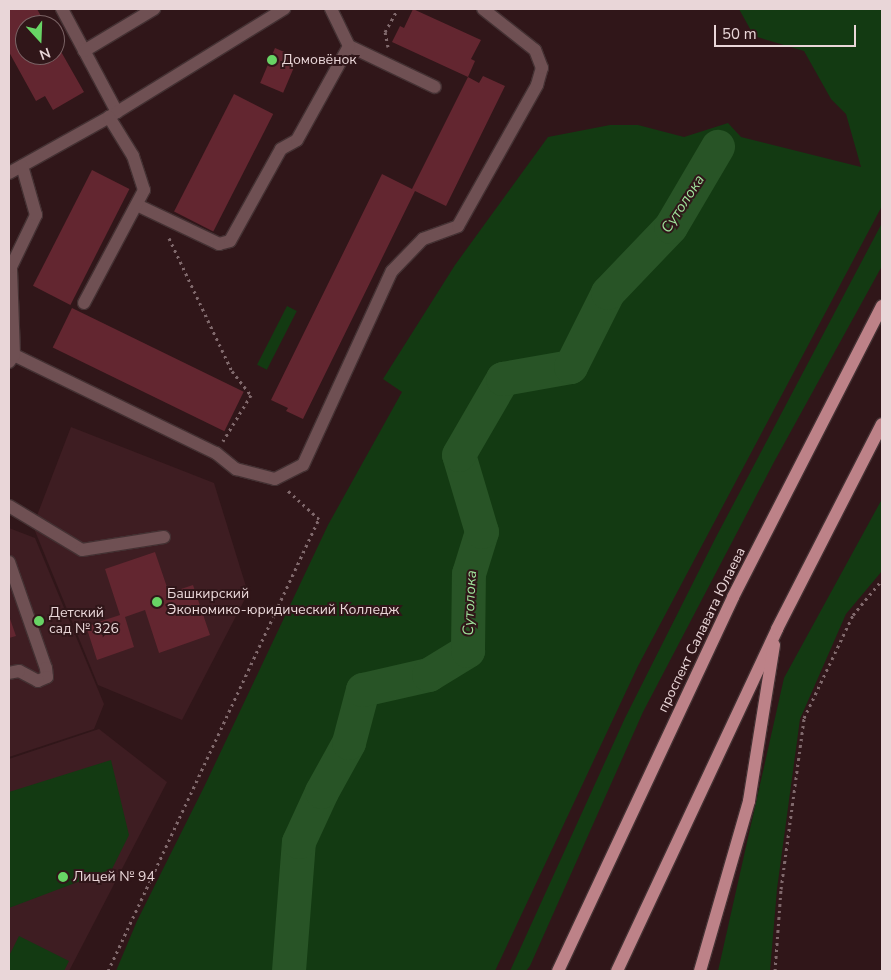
<!DOCTYPE html>
<meta charset="utf-8">
<style>
body{margin:0}
#map{position:relative;width:891px;height:980px;overflow:hidden;background:#301619;font-family:"Nunito Sans",sans-serif}
div>[style]{position:absolute}
.built>*{inset:0;background:#3e1d22}
.green>*{inset:0;background:#133a12;transform-origin:0 0}
.river>*{height:34px;margin:-17px;padding:0 17px;transform-origin:17px;border-radius:17px;background:#285426}
.building>*{inset:0;background:#632630;transform-origin:0 0}
.path>*{height:3px;margin-top:-1.5px;transform-origin:0;background:repeating-linear-gradient(90deg,#80696c 0 2.5px,transparent 0 6.5px)}
.roads{filter:drop-shadow(1px 0 #443133) drop-shadow(-1px 0 #443133) drop-shadow(0 1px #443133) drop-shadow(0 -1px #443133)}
.minor>*{height:12px;margin:-6px;padding:0 6px;transform-origin:6px;border-radius:6px;background:#6f5053}
.major>*{height:12px;margin:-6px;padding:0 6px;transform-origin:6px;border-radius:6px;background:#bd8288}
.dots>*{width:14px;height:14px;translate:-50% -50%;box-sizing:border-box;border:2px solid #301619;border-radius:50%}
span{translate:-50% -50%;white-space:nowrap;text-align:center;line-height:1.15;-webkit-text-stroke:4px #301619;paint-order:stroke}
.poi-label{font-size:14px;color:#e9d6d8}
.left{translate:0 -50%;text-align:left}
.street-label{font-size:14px;color:#e9d6d8}
.water-label{font-size:15px;color:#9fe29b;font-style:italic}
.frame{position:absolute;inset:0;border:10px solid #e9d6d8;pointer-events:none}
.north{position:absolute;left:15px;top:15px;width:50px;height:50px;box-sizing:border-box;background:#301619;border:1px solid #7a6365;border-radius:50%;rotate:160deg;font-size:14px;font-weight:700;line-height:20px;text-align:center;color:#e9d6d8}
.north::after{content:'';display:block;margin:auto;width:18px;height:22px;background:#68d465;clip-path:polygon(50% 0,100% 100%,50% 72%,0 100%)}
.scale{position:absolute;left:714px;top:25px;width:142px;height:22px;box-sizing:border-box;border:2px solid #e9d6d8;border-top:0;padding-left:6px;font-size:15px;line-height:18px;white-space:nowrap;color:#e9d6d8;-webkit-text-stroke:4px #301619;paint-order:stroke}
</style>
<div id="map">
<div class="built">
<i style="clip-path:polygon(71px 427px,214px 483px,248px 593px,182px 720px,98px 685px,33px 526px)"></i>
<i style="clip-path:polygon(9px 528px,35px 538px,104px 704px,94px 729px,9px 757px)"></i>
<i style="clip-path:polygon(99px 729px,167px 782px,69px 971px,9px 971px,9px 759px)"></i>
</div>
<div class="green">
<i style="clip-path:polygon(739px 9px,882px 9px,882px 206px,638px 666px,495px 971px,116px 971px,137px 921px,205px 785px,328px 525px,402px 392px,383px 379px,455px 265px,548px 137px,610px 125px,638px 125px,684px 137px,728px 123px,741px 137px,861px 167px,846px 114px,831px 99px,804px 51px,754px 36px)"></i>
<i style="clip-path:polygon(882px 223px,882px 266px,774px 462px,643px 712px,530px 966px,526px 971px,510px 971px,625px 718px,716px 537px)"></i>
<i style="left:287px;top:306px;width:11px;height:66px;rotate:27deg"></i>
<i style="clip-path:polygon(882px 499px,882px 571px,846px 614px,800px 719px,777px 889px,770px 971px,718px 971px,784px 678px)"></i>
<i style="clip-path:polygon(111px 760px,129px 835px,112px 869px,9px 908px,9px 792px)"></i>
<i style="clip-path:polygon(19px 936px,69px 961px,64px 971px,9px 971px,9px 956px)"></i>
</div>
<div class="river">
<i style="left:289px;top:971px;width:129px;rotate:-85.6deg"></i>
<i style="left:299px;top:842px;width:55px;rotate:-65.3deg"></i>
<i style="left:322px;top:792px;width:56px;rotate:-61.1deg"></i>
<i style="left:349px;top:743px;width:55px;rotate:-75.2deg"></i>
<i style="left:363px;top:690px;width:68px;rotate:-12.8deg"></i>
<i style="left:429px;top:675px;width:46px;rotate:-31.6deg"></i>
<i style="left:468px;top:651px;width:77px;rotate:-89.3deg"></i>
<i style="left:469px;top:574px;width:44px;rotate:-72.8deg"></i>
<i style="left:482px;top:532px;width:80px;rotate:-106.6deg"></i>
<i style="left:459px;top:455px;width:88px;rotate:-59.9deg"></i>
<i style="left:503px;top:379px;width:69px;rotate:-10deg"></i>
<i style="left:571px;top:367px;width:83px;rotate:-63.4deg"></i>
<i style="left:608px;top:293px;width:91px;rotate:-46.3deg"></i>
<i style="left:671px;top:227px;width:93px;rotate:-59.6deg"></i>
</div>
<div class="building">
<i style="clip-path:polygon(9px 9px,37px 9px,46px 25px,25px 25px,25px 55px,55px 55px,55px 41px,84px 92px,53px 110px,45px 96px,36px 101px,9px 52px)"></i>
<i style="clip-path:polygon(413px 9px,481px 40px,471px 59px,475px 61px,468px 77px,392px 42px,400px 26px,404px 28px)"></i>
<i style="left:275px;top:48px;width:25px;height:38px;rotate:23deg"></i>
<i style="clip-path:polygon(483px 76px,505px 86px,446px 206px,415px 191px,303px 419px,286px 411px,288px 408px,271px 400px,382px 174px,412px 189px,468px 77px,479px 83px)"></i>
<i style="left:234px;top:94px;width:44px;height:132px;rotate:27deg"></i>
<i style="left:92px;top:170px;width:42px;height:130px;rotate:27deg"></i>
<i style="left:72px;top:308px;width:191px;height:44px;rotate:26deg"></i>
<i style="clip-path:polygon(155px 552px,169px 593px,193px 585px,210px 635px,159px 653px,145px 610px,125px 617px,134px 647px,97px 660px,86px 626px,120px 615px,105px 569px)"></i>
<i style="clip-path:polygon(9px 616px,16px 636px,9px 638px)"></i>
</div>
<div class="path">
<i style="left:388px;top:47px;width:15px;rotate:-101deg"></i>
<i style="left:385px;top:32px;width:26px;rotate:-61deg"></i>
<i style="left:169px;top:238px;width:147px;rotate:64.7deg"></i>
<i style="left:232px;top:371px;width:31px;rotate:52deg"></i>
<i style="left:251px;top:395px;width:54px;rotate:121.3deg"></i>
<i style="left:108px;top:971px;width:499px;rotate:-65deg"></i>
<i style="left:319px;top:519px;width:45px;rotate:-137.7deg"></i>
<i style="left:775px;top:971px;width:82px;rotate:-85.8deg"></i>
<i style="left:781px;top:889px;width:173px;rotate:-82.3deg"></i>
<i style="left:804px;top:718px;width:114px;rotate:-64.6deg"></i>
<i style="left:853px;top:615px;width:45px;rotate:-50.4deg"></i>
</div>
<div class="roads">
<div class="minor">
<i style="left:62px;top:9px;width:117px;rotate:61.9deg"></i>
<i style="left:349px;top:46px;width:95px;rotate:25.5deg"></i>
<i style="left:84px;top:51px;width:82px;rotate:-31deg"></i>
<i style="left:9px;top:173px;width:115px;rotate:-29.2deg"></i>
<i style="left:109px;top:117px;width:206px;rotate:-31.7deg"></i>
<i style="left:137px;top:205px;width:91px;rotate:25.4deg"></i>
<i style="left:219px;top:244px;width:11px;rotate:-15deg"></i>
<i style="left:230px;top:241px;width:105px;rotate:-61deg"></i>
<i style="left:281px;top:149px;width:18px;rotate:-29deg"></i>
<i style="left:297px;top:140px;width:107px;rotate:-61deg"></i>
<i style="left:349px;top:46px;width:41px;rotate:-115.9deg"></i>
<i style="left:84px;top:303px;width:128px;rotate:-62deg"></i>
<i style="left:144px;top:190px;width:36px;rotate:-108deg"></i>
<i style="left:133px;top:156px;width:46px;rotate:-121.6deg"></i>
<i style="left:14px;top:355px;width:225px;rotate:25.9deg"></i>
<i style="left:216px;top:453px;width:26px;rotate:39deg"></i>
<i style="left:236px;top:469px;width:40px;rotate:14.4deg"></i>
<i style="left:275px;top:479px;width:31px;rotate:-27deg"></i>
<i style="left:303px;top:465px;width:213px;rotate:-65.4deg"></i>
<i style="left:392px;top:271px;width:45px;rotate:-45.9deg"></i>
<i style="left:423px;top:239px;width:37px;rotate:-20deg"></i>
<i style="left:458px;top:226px;width:162px;rotate:-60.7deg"></i>
<i style="left:537px;top:85px;width:18px;rotate:-74deg"></i>
<i style="left:542px;top:68px;width:19px;rotate:-111deg"></i>
<i style="left:535px;top:50px;width:66px;rotate:-141.7deg"></i>
<i style="left:9px;top:362px;width:9px;rotate:-54deg"></i>
<i style="left:14px;top:355px;width:88px;rotate:-92deg"></i>
<i style="left:11px;top:267px;width:58px;rotate:-64.3deg"></i>
<i style="left:36px;top:215px;width:51px;rotate:-105.9deg"></i>
<i style="left:9px;top:506px;width:85px;rotate:31.1deg"></i>
<i style="left:82px;top:550px;width:83px;rotate:-9deg"></i>
<i style="left:9px;top:562px;width:112px;rotate:70.8deg"></i>
<i style="left:46px;top:668px;width:9px;rotate:84deg"></i>
<i style="left:47px;top:677px;width:10px;rotate:156deg"></i>
<i style="left:38px;top:681px;width:21px;rotate:-152deg"></i>
<i style="left:19px;top:671px;width:10px;rotate:169deg"></i>
</div>
<div class="major">
<i style="left:558px;top:971px;width:413px;rotate:-64.9deg"></i>
<i style="left:733px;top:597px;width:327px;rotate:-62.9deg"></i>
<i style="left:617px;top:971px;width:378px;rotate:-64.9deg"></i>
<i style="left:777px;top:629px;width:230px;rotate:-62.9deg"></i>
<i style="left:700px;top:971px;width:177px;rotate:-73.9deg"></i>
<i style="left:749px;top:801px;width:158px;rotate:-80.9deg"></i>
</div>
</div>
<div class="dots">
<i style="left:272px;top:60px;background:#68d465"></i>
<i style="left:157px;top:602px;background:#68d465"></i>
<i style="left:39px;top:621px;background:#68d465"></i>
<i style="left:63px;top:877px;background:#68d465"></i>
</div>
<div class="poi-label">
<span class="left" style="left:282px;top:60px">Домовёнок</span>
<span class="left" style="left:167px;top:602px">Башкирский<br>Экономико-юридический Колледж</span>
<span class="left" style="left:49px;top:621px">Детский<br>сад № 326</span>
<span class="left" style="left:73px;top:877px">Лицей № 94</span>
</div>
<div class="street-label">
<span style="left:702px;top:630px;rotate:-64deg">проспект Салавата Юлаева</span>
</div>
<div class="water-label">
<span style="left:683px;top:204px;rotate:-57deg">Сутолока</span>
<span style="left:470px;top:603px;rotate:-87deg">Сутолока</span>
</div>
<div class="frame"></div>
<div class="north">N</div>
<div class="scale">50 m</div>
</div>
